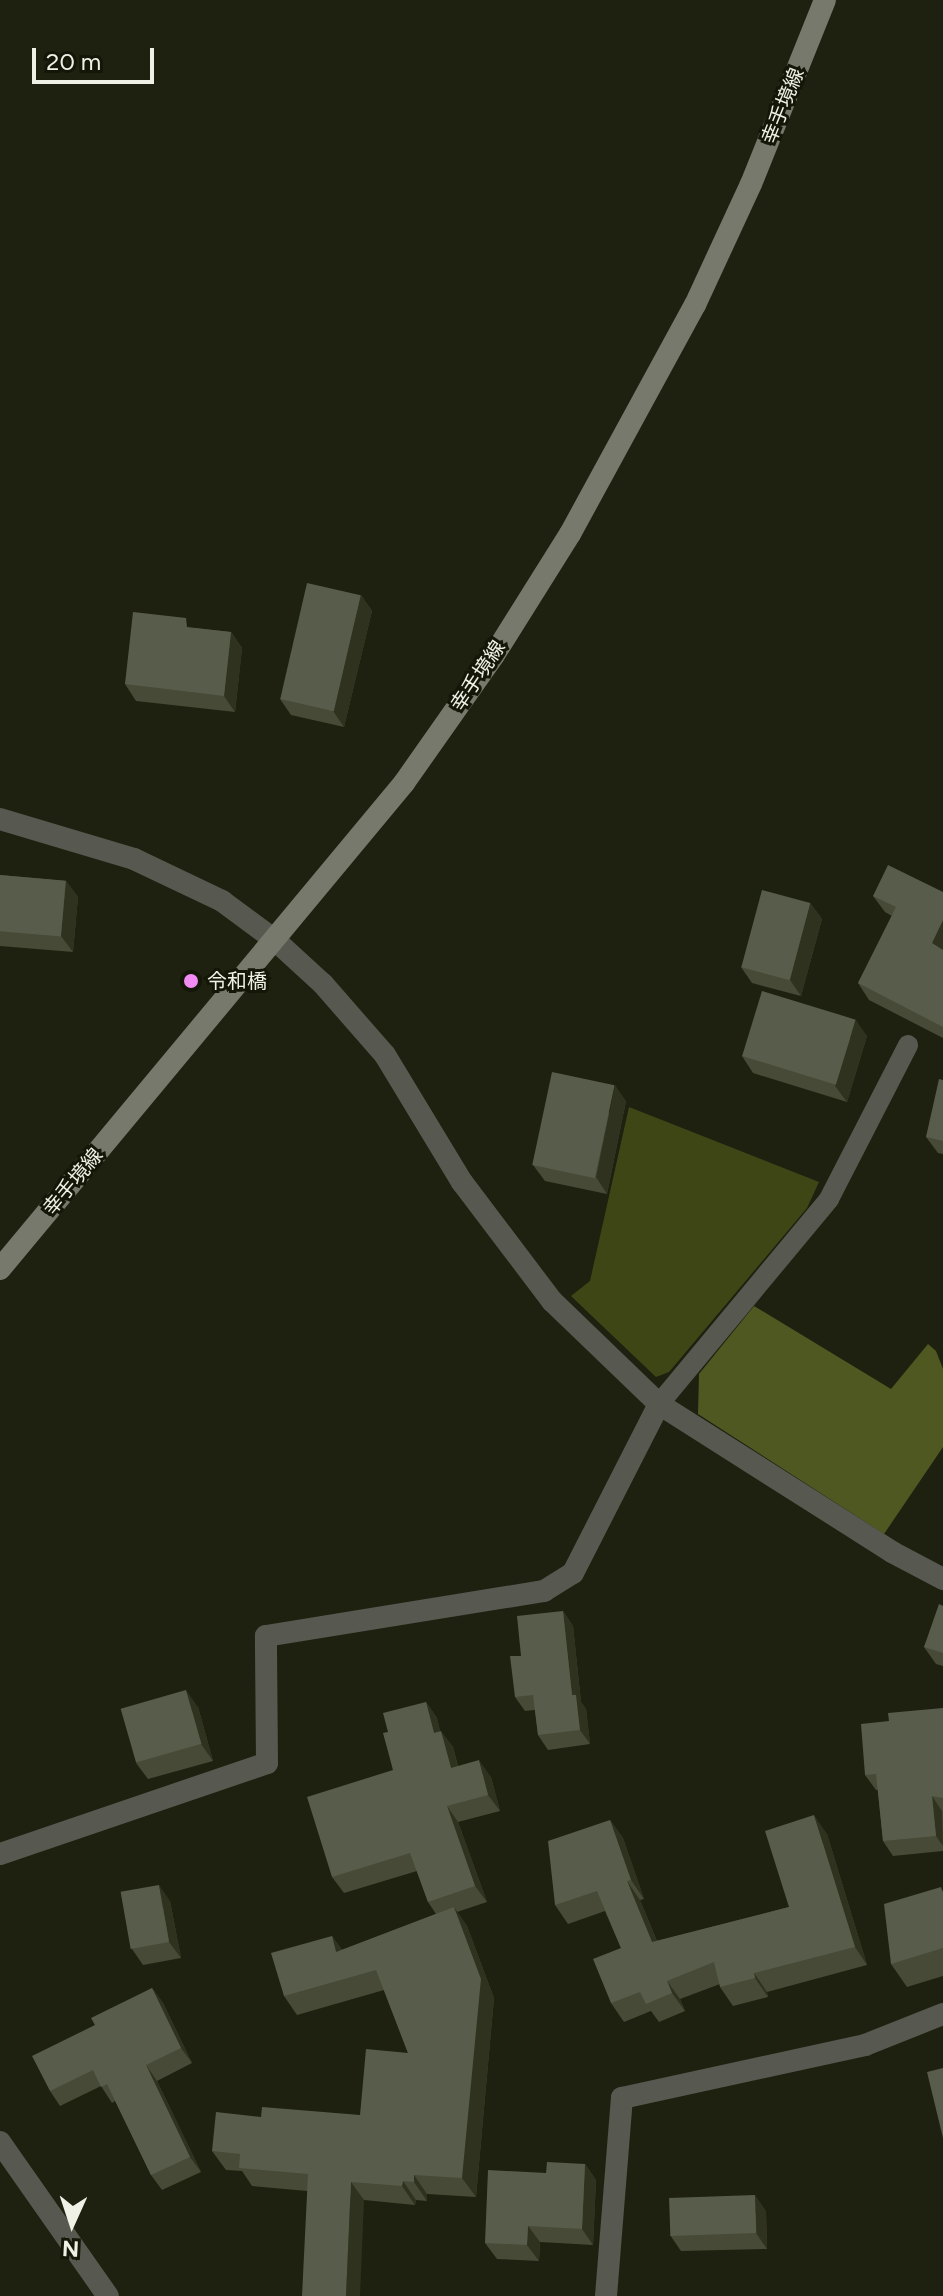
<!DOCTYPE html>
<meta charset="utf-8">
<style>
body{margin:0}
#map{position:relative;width:943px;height:2296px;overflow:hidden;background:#1e210f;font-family:Figtree,"Noto Sans JP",sans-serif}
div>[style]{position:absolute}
.green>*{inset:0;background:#3f4616}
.forest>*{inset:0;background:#505822}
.service>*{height:20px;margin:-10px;padding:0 10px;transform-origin:10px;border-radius:10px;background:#575850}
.minor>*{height:22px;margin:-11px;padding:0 11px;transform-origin:11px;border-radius:11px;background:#575850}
.secondary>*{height:22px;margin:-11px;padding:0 11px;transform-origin:11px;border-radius:11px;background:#76796b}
.wall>*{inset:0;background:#464a37}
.shaded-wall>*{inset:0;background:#2e321f}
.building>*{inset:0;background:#585c4a;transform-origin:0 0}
.dots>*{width:22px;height:22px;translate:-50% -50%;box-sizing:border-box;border:4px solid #141707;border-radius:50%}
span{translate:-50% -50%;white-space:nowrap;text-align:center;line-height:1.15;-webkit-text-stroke:6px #141707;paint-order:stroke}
.street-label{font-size:20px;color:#eff1e6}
.poi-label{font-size:20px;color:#eff1e6}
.left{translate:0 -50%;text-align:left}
.north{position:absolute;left:32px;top:2184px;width:80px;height:80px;-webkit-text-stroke:6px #141707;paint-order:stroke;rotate:183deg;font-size:22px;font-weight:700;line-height:32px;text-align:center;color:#eff1e6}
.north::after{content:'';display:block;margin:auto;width:28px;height:36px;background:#eff1e6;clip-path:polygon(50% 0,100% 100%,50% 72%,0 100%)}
.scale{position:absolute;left:32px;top:48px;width:122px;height:36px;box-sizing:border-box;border:4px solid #eff1e6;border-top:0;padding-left:10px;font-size:24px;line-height:28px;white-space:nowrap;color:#eff1e6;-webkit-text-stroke:6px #141707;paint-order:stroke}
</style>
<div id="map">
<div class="green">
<i style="clip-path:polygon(629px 1107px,819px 1182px,807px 1208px,669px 1372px,656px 1377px,571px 1296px,590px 1281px)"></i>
</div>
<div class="forest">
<i style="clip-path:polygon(754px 1306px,891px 1389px,928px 1344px,936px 1351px,943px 1369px,943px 1447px,884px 1534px,698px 1414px,699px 1374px)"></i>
</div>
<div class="service">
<i style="left:659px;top:1404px;width:266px;rotate:-50.3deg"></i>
<i style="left:829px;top:1199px;width:173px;rotate:-62.8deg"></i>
</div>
<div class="minor">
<i style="left:0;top:819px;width:140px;rotate:16.6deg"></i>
<i style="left:134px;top:859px;width:98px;rotate:25.5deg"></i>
<i style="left:222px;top:901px;width:67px;rotate:36.5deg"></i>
<i style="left:276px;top:941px;width:64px;rotate:42.5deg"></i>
<i style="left:323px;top:984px;width:94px;rotate:48.9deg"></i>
<i style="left:385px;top:1055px;width:149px;rotate:58.8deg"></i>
<i style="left:462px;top:1182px;width:149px;rotate:52.9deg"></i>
<i style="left:552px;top:1301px;width:149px;rotate:43.9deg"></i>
<i style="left:659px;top:1404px;width:276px;rotate:32.4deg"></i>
<i style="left:892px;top:1552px;width:58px;rotate:27.9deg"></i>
<i style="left:0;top:1854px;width:282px;rotate:-18.8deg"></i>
<i style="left:267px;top:1763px;width:127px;rotate:-90.5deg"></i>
<i style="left:266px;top:1636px;width:282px;rotate:-9.2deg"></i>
<i style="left:544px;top:1591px;width:34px;rotate:-32deg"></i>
<i style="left:573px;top:1573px;width:190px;rotate:-63deg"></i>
<i style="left:0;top:2142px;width:188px;rotate:55deg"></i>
<i style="left:606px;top:2296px;width:199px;rotate:-85.4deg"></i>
<i style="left:622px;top:2098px;width:249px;rotate:-12.3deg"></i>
<i style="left:865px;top:2045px;width:84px;rotate:-21.7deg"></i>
</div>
<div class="secondary">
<i style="left:0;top:1269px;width:632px;rotate:-50.26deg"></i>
<i style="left:404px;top:783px;width:156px;rotate:-54.9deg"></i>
<i style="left:494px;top:655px;width:143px;rotate:-57.9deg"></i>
<i style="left:570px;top:534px;width:261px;rotate:-61.4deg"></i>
<i style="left:695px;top:305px;width:133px;rotate:-65.2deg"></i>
<i style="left:751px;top:184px;width:198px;rotate:-68.1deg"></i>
</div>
<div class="wall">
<i style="clip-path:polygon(361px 595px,372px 611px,344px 727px,291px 715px,280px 699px)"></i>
<i style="clip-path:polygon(193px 628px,231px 632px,242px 648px,235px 712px,136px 701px,125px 684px)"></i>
<i style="clip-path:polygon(0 875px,66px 881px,78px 897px,73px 952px,0 946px)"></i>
<i style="clip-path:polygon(943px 892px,943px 1038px,869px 1000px,858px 983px,892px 916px,885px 912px,873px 896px)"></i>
<i style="clip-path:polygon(810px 903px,822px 919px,801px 996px,752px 983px,741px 967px)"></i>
<i style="clip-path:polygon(867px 1036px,847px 1102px,753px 1073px,742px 1056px)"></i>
<i style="clip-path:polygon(943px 1080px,943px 1154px,938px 1153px,926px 1137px)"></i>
<i style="clip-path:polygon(626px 1101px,607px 1194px,545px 1181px,533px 1165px)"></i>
<i style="clip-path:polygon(943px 1606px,943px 1666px,936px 1664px,924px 1647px)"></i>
<i style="clip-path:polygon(563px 1611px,573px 1626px,581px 1702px,586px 1709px,590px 1744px,548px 1750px,538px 1735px,535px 1710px,525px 1711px,515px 1697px,521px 1656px)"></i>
<i style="clip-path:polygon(426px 1702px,437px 1718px,440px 1731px,453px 1747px,458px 1766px,491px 1777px,500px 1811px,458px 1822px,487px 1902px,457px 1912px,467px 1926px,494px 1998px,476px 2197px,427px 2194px,427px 2201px,416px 2200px,415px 2205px,364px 2200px,307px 2191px,252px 2186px,242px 2171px,226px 2170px,212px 2151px,261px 2117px,360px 2115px,408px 2053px,384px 1990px,297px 2015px,284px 1996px,332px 1936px,342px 1950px,436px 1914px,428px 1902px,417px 1871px,344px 1893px,332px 1877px,393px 1770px,388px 1732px)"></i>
<i style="clip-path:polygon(198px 1707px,213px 1761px,148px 1779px,136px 1763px)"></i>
<i style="clip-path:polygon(943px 1708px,943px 1851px,893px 1856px,883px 1841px,878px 1790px,876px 1790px,865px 1775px,889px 1721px)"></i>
<i style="clip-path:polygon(610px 1820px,623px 1838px,644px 1899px,640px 1900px,657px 1941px,789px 1907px,827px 1834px,867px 1965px,767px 1992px,768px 1997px,733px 2006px,720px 1987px,720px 1984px,680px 1999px,685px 2011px,659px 2022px,651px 2011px,624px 2022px,611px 2003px,621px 1948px,605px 1911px,568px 1924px,555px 1905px)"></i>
<i style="clip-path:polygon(943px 1890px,943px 1976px,907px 1987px,891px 1964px)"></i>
<i style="clip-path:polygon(170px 1901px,181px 1958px,143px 1965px,132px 1949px)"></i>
<i style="clip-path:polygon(152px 1988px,163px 2003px,192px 2063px,157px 2081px,201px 2172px,162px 2190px,151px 2175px,115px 2101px,112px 2103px,101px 2086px,60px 2106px,50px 2091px,95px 2025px)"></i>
<i style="clip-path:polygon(585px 2164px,596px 2180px,593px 2245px,540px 2242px,539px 2261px,497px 2259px,485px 2243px,546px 2173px)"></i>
<i style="clip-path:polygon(766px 2211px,767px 2249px,681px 2251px,670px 2235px)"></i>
</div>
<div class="shaded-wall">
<i style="clip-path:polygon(361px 595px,372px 611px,344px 727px,333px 711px)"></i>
<i style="clip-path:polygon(231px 632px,242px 648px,235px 712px,224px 696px)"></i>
<i style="clip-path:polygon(66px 881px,78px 897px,73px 952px,61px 936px)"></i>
<i style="clip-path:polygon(810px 903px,822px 919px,801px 996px,790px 980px)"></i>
<i style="clip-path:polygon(943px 920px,943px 959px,932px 943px)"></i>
<i style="clip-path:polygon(856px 1020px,867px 1036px,847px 1102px,835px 1086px)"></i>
<i style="clip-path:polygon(615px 1085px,626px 1101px,607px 1194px,596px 1177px)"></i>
<i style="clip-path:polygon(563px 1611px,573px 1626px,581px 1702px,586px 1709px,590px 1744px,580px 1730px,572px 1695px)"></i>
<i style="clip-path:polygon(186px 1690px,198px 1707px,213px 1761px,201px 1744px)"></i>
<i style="clip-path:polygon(426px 1702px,437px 1718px,445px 1750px,434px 1733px)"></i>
<i style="clip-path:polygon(441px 1731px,453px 1747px,462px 1784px,451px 1768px)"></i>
<i style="clip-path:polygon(479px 1760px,491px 1777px,500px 1811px,488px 1795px)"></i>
<i style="clip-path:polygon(932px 1796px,942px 1811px,943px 1846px,936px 1836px)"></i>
<i style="clip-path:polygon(447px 1806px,458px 1822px,487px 1902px,475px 1886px)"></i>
<i style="clip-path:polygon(814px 1815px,827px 1834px,867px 1965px,855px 1947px)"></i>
<i style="clip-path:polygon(610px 1820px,623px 1838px,644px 1899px,631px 1880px)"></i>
<i style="clip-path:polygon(627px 1881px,640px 1900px,665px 1961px,652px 1942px)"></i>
<i style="clip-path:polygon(159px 1885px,170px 1901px,181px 1958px,169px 1942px)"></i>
<i style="clip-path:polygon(454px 1907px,467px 1926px,494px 1998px,476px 2197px,462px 2178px)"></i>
<i style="clip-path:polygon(332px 1936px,345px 1955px,336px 1952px)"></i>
<i style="clip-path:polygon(754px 1973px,767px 1992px,768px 1997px,755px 1978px)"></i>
<i style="clip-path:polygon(667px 1981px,680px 1999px,685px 2011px,672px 1993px)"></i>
<i style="clip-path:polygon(152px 1988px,163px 2003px,192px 2063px,181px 2048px)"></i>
<i style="clip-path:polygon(146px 2065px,157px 2081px,201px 2172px,190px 2157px)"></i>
<i style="clip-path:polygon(585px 2164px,596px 2180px,593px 2245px,582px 2229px)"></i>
<i style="clip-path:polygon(414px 2175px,427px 2194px,427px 2201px,414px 2182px)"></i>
<i style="clip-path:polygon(403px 2181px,416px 2200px,415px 2205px,402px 2186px)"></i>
<i style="clip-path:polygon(351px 2182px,364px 2200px,360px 2296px,346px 2296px)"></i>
<i style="clip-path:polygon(755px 2195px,766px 2211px,767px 2249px,756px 2233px)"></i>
<i style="clip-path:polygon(528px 2226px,540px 2242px,539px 2261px,527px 2245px)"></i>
</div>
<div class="building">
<i style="left:307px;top:583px;width:55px;height:119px;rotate:13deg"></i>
<i style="clip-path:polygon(133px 612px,186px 618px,187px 627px,231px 632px,224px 696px,125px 684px)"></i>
<i style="clip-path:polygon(888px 865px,943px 892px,943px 920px,932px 943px,943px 950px,943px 1027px,858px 983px,896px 907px,873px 896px)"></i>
<i style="left:0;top:875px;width:66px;height:56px;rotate:5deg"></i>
<i style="left:762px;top:890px;width:50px;height:80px;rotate:15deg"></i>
<i style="left:762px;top:991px;width:98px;height:68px;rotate:17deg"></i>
<i style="left:552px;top:1072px;width:64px;height:95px;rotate:12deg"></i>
<i style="clip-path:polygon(939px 1079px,943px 1080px,943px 1141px,926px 1137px)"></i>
<i style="clip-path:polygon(939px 1604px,943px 1606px,943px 1653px,924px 1647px)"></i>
<i style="clip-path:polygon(563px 1611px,572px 1695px,576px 1695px,580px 1730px,538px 1735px,533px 1695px,515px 1697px,510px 1656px,521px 1656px,517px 1616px)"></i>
<i style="left:186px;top:1690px;width:56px;height:68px;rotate:74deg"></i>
<i style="clip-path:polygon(426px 1702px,434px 1733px,441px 1731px,451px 1768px,479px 1760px,488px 1795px,447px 1806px,475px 1886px,428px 1902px,410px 1853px,332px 1877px,307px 1797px,393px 1770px,383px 1733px,388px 1732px,383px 1713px)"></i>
<i style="clip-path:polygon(943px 1708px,943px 1798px,932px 1796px,936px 1836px,883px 1841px,876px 1774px,865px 1775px,861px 1724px,889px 1721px,888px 1713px)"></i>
<i style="clip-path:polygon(814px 1815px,855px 1947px,754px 1973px,755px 1978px,720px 1987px,714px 1962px,667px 1981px,672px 1993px,646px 2004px,640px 1992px,611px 2003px,593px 1959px,621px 1948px,597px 1891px,555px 1905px,548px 1841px,610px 1820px,631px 1880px,627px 1881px,652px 1942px,789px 1907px,765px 1831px)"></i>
<i style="left:159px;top:1885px;width:58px;height:39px;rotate:80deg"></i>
<i style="clip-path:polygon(941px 1887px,943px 1893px,943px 1948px,891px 1964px,884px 1904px)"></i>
<i style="clip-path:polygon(454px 1907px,481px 1979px,462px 2178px,414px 2175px,414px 2182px,403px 2181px,402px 2186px,351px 2182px,346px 2296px,302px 2296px,308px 2174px,239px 2168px,240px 2154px,212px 2151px,216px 2112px,261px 2117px,262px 2107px,360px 2115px,366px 2049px,408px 2053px,376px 1970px,284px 1996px,271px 1953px,332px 1936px,336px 1952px)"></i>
<i style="clip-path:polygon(152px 1988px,181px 2048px,146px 2065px,190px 2157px,151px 2175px,107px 2084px,101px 2087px,93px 2070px,50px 2091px,32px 2056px,95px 2025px,91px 2018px)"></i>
<i style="clip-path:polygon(943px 2068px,943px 2138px,927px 2072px)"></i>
<i style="clip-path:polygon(547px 2162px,585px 2164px,582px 2229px,528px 2226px,527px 2245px,485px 2243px,488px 2170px,546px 2173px)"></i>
<i style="left:755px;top:2195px;width:38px;height:86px;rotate:88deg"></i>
</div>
<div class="dots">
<i style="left:191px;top:981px;background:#f28af3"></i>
</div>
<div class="street-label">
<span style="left:783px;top:106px;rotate:-68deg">幸手境線</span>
<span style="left:478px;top:676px;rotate:-56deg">幸手境線</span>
<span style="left:73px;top:1182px;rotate:-50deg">幸手境線</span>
</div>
<div class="poi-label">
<span class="left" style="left:207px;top:981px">令和橋</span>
</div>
<div class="north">N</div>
<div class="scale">20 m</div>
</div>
